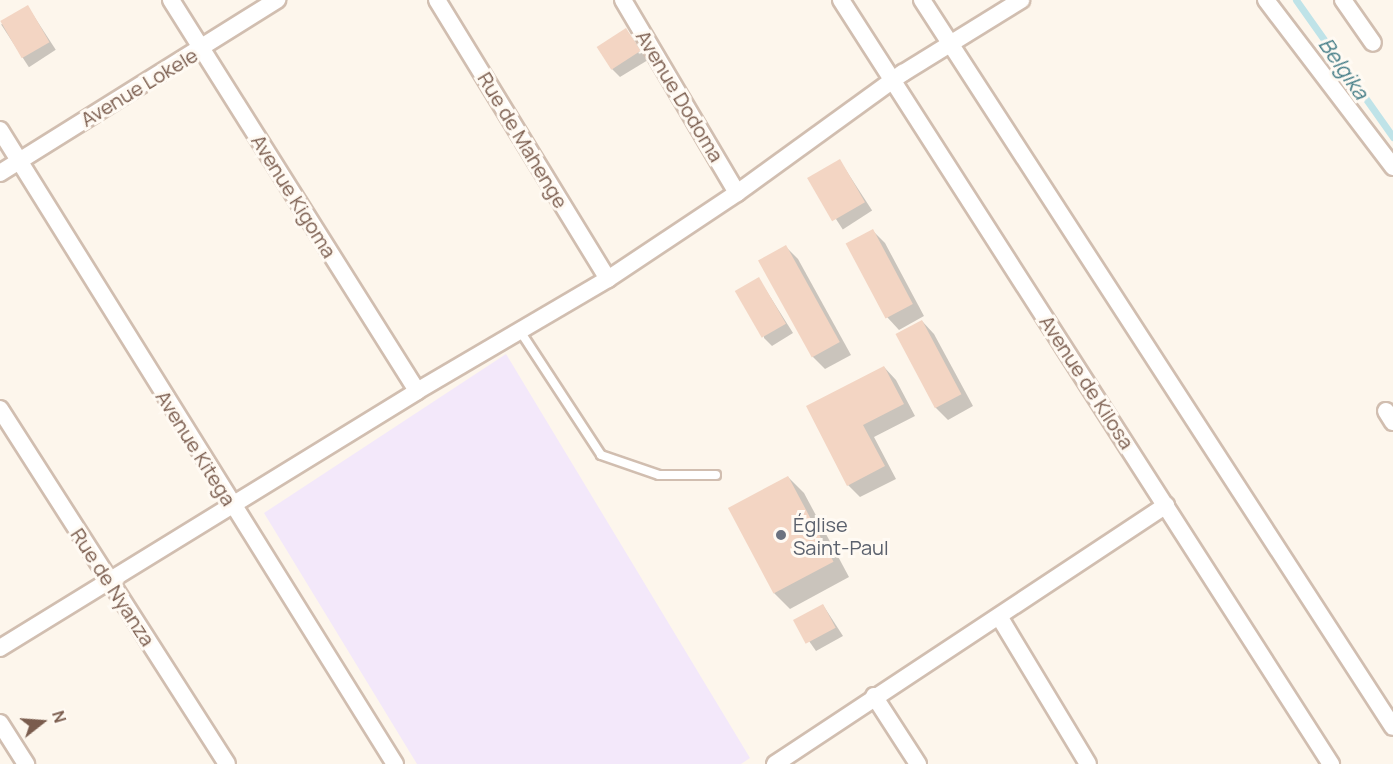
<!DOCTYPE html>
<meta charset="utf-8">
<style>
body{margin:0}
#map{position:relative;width:1393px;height:764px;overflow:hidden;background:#fdf6ec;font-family:Manrope,sans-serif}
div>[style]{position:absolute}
.education>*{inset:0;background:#f3e8fa}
.shadow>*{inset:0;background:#0003;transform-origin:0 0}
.stream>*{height:7px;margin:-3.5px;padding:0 3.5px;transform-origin:3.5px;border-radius:3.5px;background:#bfe3e8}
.building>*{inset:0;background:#f3d5c3;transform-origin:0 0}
.roads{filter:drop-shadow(2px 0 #d1beb0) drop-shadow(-2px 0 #d1beb0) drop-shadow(0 2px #d1beb0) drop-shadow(0 -2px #d1beb0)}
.service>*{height:8px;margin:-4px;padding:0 4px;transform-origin:4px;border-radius:4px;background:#fff}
.minor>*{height:16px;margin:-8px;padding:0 8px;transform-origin:8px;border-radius:8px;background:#fff}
.dots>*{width:16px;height:16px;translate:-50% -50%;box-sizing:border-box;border:3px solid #fffaf3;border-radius:50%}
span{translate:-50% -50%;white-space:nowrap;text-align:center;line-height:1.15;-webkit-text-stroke:6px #fffaf3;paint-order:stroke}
.street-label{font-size:20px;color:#7a5c4d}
.worship-label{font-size:20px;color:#5b616d}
.left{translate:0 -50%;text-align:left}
.water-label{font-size:21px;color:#437c86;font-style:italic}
.north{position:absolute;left:12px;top:692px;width:60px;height:60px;-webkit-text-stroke:4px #fffaf3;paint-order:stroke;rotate:73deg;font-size:16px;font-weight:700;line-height:24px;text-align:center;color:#7a5c4d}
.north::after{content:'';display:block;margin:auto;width:21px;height:27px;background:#7a5c4d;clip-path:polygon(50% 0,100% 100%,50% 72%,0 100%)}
</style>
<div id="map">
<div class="education">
<i style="clip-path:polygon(506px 354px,750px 758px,741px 764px,417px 764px,264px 513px)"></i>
</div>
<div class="shadow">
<i style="left:28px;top:7px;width:51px;height:32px;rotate:57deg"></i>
<i style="clip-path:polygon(626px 30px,648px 60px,620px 77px,612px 69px)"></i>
<i style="left:840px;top:161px;width:59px;height:35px;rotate:57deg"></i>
<i style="clip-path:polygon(873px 231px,885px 243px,924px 316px,899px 330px,887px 317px)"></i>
<i style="clip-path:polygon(785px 246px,798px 259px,851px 355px,825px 369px,813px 357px)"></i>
<i style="clip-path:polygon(759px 279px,793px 333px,772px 346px,764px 338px)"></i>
<i style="clip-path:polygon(922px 321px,934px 334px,973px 406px,948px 420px,936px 408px)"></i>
<i style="clip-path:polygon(884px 367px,896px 380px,915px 416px,874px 437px,896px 479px,860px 497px,848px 485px,808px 406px)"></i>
<i style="clip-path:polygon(788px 477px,804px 493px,849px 577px,790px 609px,774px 593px)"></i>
<i style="clip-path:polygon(823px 605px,843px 636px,816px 651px,795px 621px)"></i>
</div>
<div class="stream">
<i style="left:1296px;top:0;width:168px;rotate:54.7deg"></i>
</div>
<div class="building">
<i style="left:28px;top:5px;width:43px;height:32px;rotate:60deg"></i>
<i style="left:626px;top:28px;width:27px;height:35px;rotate:57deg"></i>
<i style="left:840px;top:159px;width:50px;height:38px;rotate:60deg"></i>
<i style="left:873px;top:229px;width:85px;height:31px;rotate:62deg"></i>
<i style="left:786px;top:245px;width:111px;height:32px;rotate:61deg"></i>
<i style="left:759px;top:277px;width:54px;height:28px;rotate:60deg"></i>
<i style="left:922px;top:320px;width:84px;height:30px;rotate:62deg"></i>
<i style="clip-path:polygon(884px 366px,904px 404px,863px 425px,885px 466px,847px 486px,806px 406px)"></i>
<i style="left:788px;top:476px;width:97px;height:68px;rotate:62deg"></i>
<i style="left:823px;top:604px;width:27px;height:34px;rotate:62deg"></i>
</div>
<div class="roads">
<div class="service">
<i style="left:520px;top:331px;width:148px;rotate:56.8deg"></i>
<i style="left:601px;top:455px;width:61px;rotate:19deg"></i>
<i style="left:659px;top:475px;width:57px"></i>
</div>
<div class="minor">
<i style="left:171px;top:0;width:462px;rotate:57.8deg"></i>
<i style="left:437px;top:0;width:327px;rotate:58.5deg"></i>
<i style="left:623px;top:0;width:224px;rotate:59.4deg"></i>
<i style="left:841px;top:0;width:908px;rotate:57.33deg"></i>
<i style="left:922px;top:0;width:866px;rotate:57.06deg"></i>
<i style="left:1266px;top:0;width:210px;rotate:52.7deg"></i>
<i style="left:1343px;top:0;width:52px;rotate:55.1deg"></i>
<i style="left:0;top:130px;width:747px;rotate:58.08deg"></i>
<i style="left:0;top:173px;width:327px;rotate:-32deg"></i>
<i style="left:0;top:409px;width:421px;rotate:57.4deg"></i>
<i style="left:1386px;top:411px;width:13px;rotate:58deg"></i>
<i style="left:1000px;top:618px;width:170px;rotate:58.9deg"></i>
<i style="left:0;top:648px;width:490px;rotate:-31.6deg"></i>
<i style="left:417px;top:391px;width:221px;rotate:-30.4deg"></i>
<i style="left:608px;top:279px;width:155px;rotate:-33.7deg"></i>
<i style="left:737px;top:193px;width:205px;rotate:-35.9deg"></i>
<i style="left:903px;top:73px;width:139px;rotate:-31.7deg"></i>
<i style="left:874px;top:696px;width:81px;rotate:57.1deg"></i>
<i style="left:0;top:723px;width:49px;rotate:57.6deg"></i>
<i style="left:775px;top:764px;width:469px;rotate:-33.5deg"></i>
</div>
</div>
<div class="dots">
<i style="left:781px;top:535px;background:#6b7280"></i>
</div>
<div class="street-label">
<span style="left:139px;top:87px;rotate:-31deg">Avenue Lokele</span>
<span style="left:680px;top:96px;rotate:59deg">Avenue Dodoma</span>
<span style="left:523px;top:140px;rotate:59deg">Rue de Mahenge</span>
<span style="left:294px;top:196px;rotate:58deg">Avenue Kigoma</span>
<span style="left:1087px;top:382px;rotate:57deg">Avenue de Kilosa</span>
<span style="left:196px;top:448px;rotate:58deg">Avenue Kitega</span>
<span style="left:113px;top:587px;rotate:57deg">Rue de Nyanza</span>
</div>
<div class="worship-label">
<span class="left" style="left:793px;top:536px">Église<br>Saint-Paul</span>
</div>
<div class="water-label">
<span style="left:1344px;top:68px;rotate:55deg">Belgika</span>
</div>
<div class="north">N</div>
</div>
